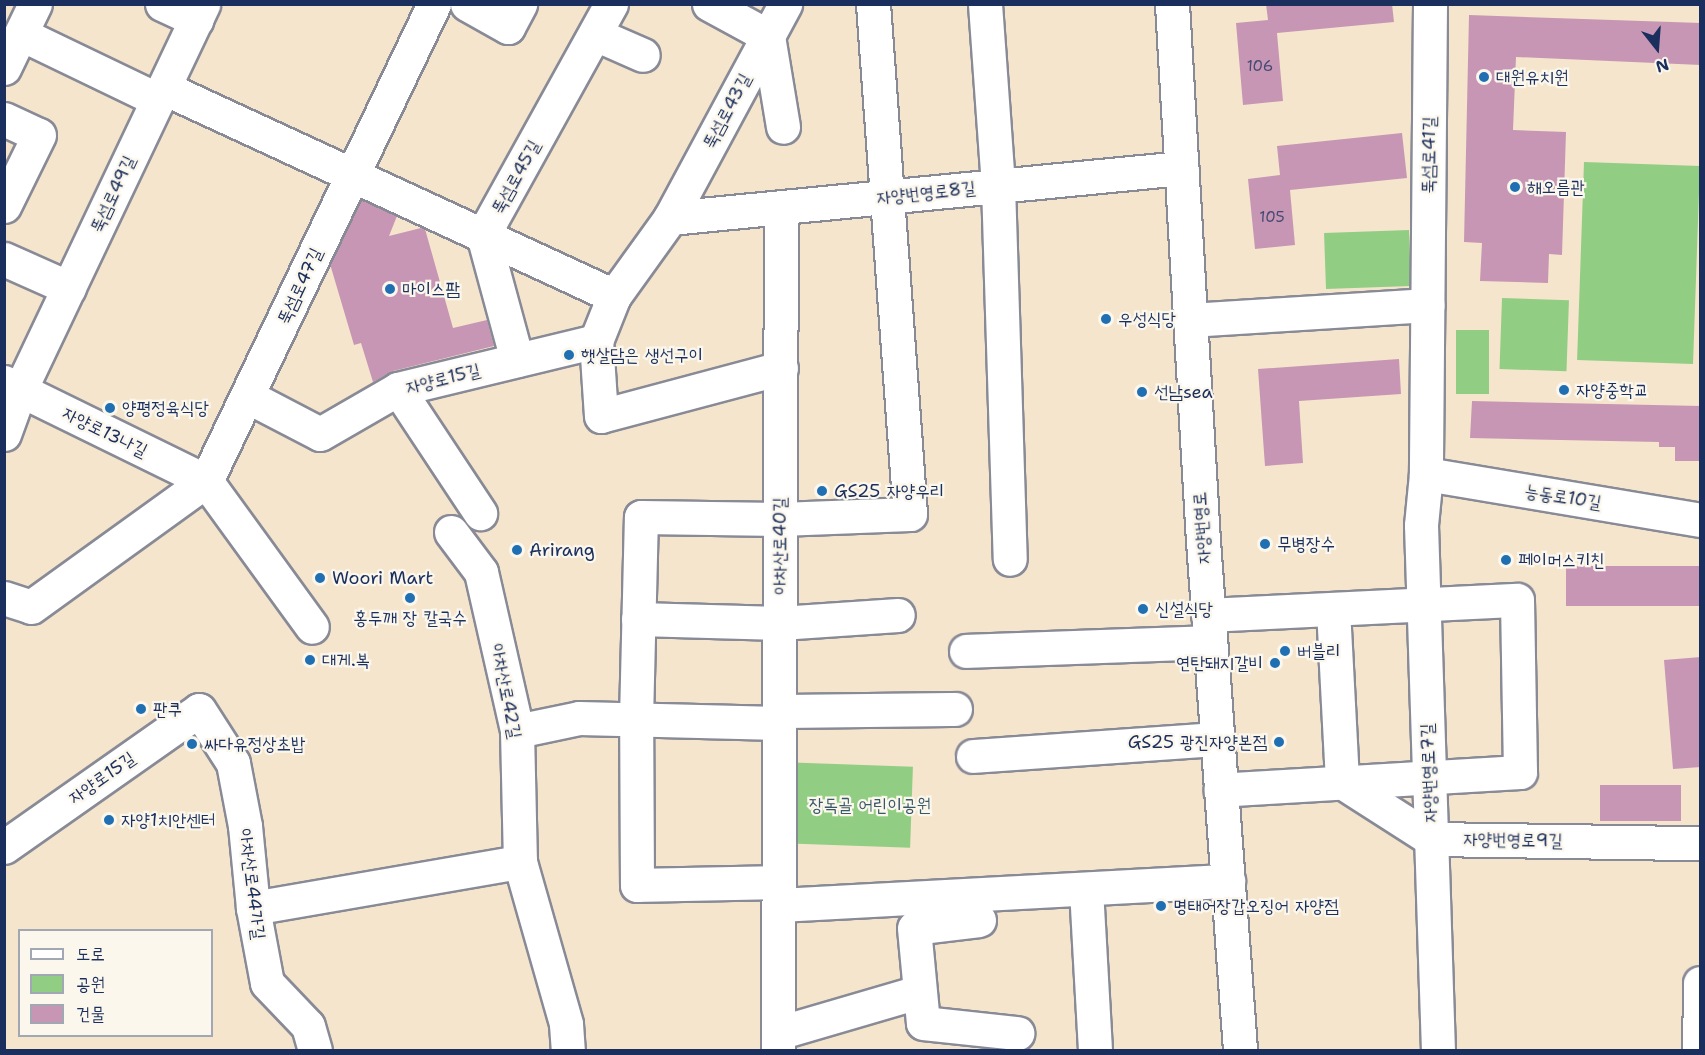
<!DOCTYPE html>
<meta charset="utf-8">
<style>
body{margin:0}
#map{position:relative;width:1705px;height:1055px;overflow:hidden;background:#f5e5cd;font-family:"Shantell Sans","Poor Story",sans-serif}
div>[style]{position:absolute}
.green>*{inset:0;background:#91ce83;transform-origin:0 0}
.building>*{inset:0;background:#c796b4;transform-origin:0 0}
.roads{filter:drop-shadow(2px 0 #888a96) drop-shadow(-2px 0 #888a96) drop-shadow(0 2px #888a96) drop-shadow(0 -2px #888a96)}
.minor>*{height:33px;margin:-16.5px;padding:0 16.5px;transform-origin:16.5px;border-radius:16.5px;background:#fff}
.dots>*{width:16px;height:16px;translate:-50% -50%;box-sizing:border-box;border:3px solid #fbf7ec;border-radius:50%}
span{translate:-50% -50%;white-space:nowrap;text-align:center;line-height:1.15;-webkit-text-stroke:4.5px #fbf7ec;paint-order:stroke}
.number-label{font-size:15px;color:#464974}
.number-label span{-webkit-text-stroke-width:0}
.poi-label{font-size:18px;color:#1b2f5e}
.left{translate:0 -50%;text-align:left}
.right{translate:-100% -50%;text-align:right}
.street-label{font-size:18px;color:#1b2f5e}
.park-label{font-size:18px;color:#385767}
.frame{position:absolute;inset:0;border:6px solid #1b2f5e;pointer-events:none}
.legend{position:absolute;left:18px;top:929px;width:195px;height:108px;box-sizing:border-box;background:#fbf7ec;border:2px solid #a1a7b3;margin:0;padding:8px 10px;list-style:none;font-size:18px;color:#1b2f5e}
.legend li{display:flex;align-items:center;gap:12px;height:30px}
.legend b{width:30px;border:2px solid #a1a7b3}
.north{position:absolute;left:1627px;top:18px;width:60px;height:60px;-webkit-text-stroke:4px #fbf7ec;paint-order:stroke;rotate:163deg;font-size:16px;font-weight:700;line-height:24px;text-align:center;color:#1b2f5e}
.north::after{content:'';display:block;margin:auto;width:21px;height:27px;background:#1b2f5e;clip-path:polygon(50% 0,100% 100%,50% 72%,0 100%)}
</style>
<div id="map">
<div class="green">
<i style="left:1584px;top:162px;width:116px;height:198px;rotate:2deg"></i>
<i style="left:1409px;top:230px;width:56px;height:85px;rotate:88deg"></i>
<i style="left:1502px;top:298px;width:67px;height:71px;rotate:2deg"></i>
<i style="left:1456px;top:330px;width:33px;height:64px"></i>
<i style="left:779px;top:762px;width:134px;height:81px;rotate:2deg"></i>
</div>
<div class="building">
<i style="clip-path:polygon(1266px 4px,1392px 4px,1394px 22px,1277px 33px,1283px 101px,1243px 105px,1236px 23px,1268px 20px)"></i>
<i style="clip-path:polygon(1469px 15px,1701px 23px,1701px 65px,1516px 57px,1513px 130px,1566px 132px,1562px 255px,1549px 254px,1548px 283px,1480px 281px,1482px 243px,1464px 242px)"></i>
<i style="clip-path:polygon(1402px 133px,1407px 178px,1290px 190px,1295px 245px,1255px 249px,1248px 179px,1280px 175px,1277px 146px)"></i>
<i style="clip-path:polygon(361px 200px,397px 216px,389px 236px,421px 228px,425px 229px,453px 328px,487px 320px,494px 346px,393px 371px,373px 382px,361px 343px,354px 345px,330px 264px)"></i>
<i style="clip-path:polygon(1399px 359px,1401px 394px,1299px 401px,1303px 463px,1265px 466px,1258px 369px)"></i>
<i style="clip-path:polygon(1472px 401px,1701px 406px,1701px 461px,1675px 461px,1675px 447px,1659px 447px,1659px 442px,1470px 438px)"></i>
<i style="left:1701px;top:566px;width:40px;height:135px;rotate:90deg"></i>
<i style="clip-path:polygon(1701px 657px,1701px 767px,1673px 769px,1664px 660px)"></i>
<i style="left:1600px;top:785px;width:81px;height:36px"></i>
</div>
<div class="roads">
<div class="minor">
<i style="left:162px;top:4px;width:38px;rotate:25deg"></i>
<i style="left:467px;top:4px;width:47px;rotate:29.3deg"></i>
<i style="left:508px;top:27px;width:26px;rotate:-62deg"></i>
<i style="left:709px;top:4px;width:67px;rotate:28.5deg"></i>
<i style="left:768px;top:36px;width:92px;rotate:80.6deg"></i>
<i style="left:985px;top:4px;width:181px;rotate:85.9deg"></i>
<i style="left:998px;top:185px;width:374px;rotate:88.2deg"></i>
<i style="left:1172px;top:4px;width:538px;rotate:86.7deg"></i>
<i style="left:1203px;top:541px;width:510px;rotate:85.84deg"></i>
<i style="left:1430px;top:4px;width:470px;rotate:90.5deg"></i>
<i style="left:1426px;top:474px;width:51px;rotate:95.6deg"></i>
<i style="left:1421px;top:525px;width:525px;rotate:88.15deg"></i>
<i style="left:21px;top:34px;width:152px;rotate:25.7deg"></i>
<i style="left:595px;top:34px;width:52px;rotate:23.6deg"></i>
<i style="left:4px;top:68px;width:71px;rotate:-64.2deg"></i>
<i style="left:164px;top:88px;width:496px;rotate:24.8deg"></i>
<i style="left:4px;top:119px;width:38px;rotate:25deg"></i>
<i style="left:39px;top:135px;width:79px;rotate:116.2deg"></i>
<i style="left:670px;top:218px;width:514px;rotate:-5.58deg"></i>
<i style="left:4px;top:259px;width:71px;rotate:24deg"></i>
<i style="left:1190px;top:320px;width:238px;rotate:-3.6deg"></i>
<i style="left:517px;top:360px;width:130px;rotate:-105.2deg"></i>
<i style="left:483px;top:235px;width:264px;rotate:-61deg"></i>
<i style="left:781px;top:368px;width:186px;rotate:165.1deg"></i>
<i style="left:601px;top:416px;width:75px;rotate:-93.8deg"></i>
<i style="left:596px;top:341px;width:48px;rotate:-68.2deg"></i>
<i style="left:614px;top:296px;width:96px;rotate:-54.3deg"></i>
<i style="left:670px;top:218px;width:243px;rotate:-61.7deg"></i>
<i style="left:4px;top:382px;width:225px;rotate:26.1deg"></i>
<i style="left:206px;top:481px;width:180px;rotate:54deg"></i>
<i style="left:398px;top:389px;width:149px;rotate:56.5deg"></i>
<i style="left:247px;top:396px;width:82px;rotate:27.5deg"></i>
<i style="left:320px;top:434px;width:90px;rotate:-30deg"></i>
<i style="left:398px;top:389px;width:204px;rotate:-13.6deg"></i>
<i style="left:4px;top:434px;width:47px;rotate:-70deg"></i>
<i style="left:20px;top:390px;width:427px;rotate:-64.6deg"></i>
<i style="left:1426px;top:474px;width:278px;rotate:9.5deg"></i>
<i style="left:451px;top:532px;width:50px;rotate:53.1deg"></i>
<i style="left:481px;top:572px;width:163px;rotate:77.2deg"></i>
<i style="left:517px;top:731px;width:131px;rotate:88.7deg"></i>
<i style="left:520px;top:862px;width:168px;rotate:74.1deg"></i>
<i style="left:566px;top:1024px;width:26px;rotate:86deg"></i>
<i style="left:4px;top:598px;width:28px;rotate:18deg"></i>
<i style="left:31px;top:607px;width:216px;rotate:-35.8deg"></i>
<i style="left:206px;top:481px;width:529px;rotate:-64.45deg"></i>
<i style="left:1333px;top:609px;width:173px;rotate:87deg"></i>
<i style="left:1342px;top:782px;width:106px;rotate:32.6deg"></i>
<i style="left:1431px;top:839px;width:269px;rotate:0.9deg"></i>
<i style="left:1208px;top:615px;width:309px;rotate:-2.8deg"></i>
<i style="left:1517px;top:600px;width:172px;rotate:89deg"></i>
<i style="left:1520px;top:772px;width:300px;rotate:176.6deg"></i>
<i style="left:638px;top:619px;width:142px;rotate:1.6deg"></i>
<i style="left:780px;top:623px;width:118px;rotate:-3.9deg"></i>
<i style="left:966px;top:651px;width:244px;rotate:-2.1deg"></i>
<i style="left:779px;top:711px;width:176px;rotate:-0.7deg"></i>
<i style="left:517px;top:731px;width:63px;rotate:-11.8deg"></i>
<i style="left:579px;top:718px;width:200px;rotate:1.4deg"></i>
<i style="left:973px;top:756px;width:245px;rotate:-4deg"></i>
<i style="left:4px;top:847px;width:238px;rotate:-35.1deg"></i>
<i style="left:199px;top:710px;width:63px;rotate:57.3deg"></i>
<i style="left:233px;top:763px;width:64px;rotate:79.2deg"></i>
<i style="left:245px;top:826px;width:82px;rotate:84.4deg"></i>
<i style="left:253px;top:908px;width:76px;rotate:79.4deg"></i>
<i style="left:267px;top:983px;width:59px;rotate:46.4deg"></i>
<i style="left:308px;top:1026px;width:25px;rotate:74deg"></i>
<i style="left:779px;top:882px;width:142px;rotate:178.8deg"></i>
<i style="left:637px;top:885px;width:166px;rotate:-90.3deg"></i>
<i style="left:636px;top:719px;width:202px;rotate:-88.6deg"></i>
<i style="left:641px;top:517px;width:139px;rotate:0.8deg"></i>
<i style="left:780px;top:519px;width:130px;rotate:-2.2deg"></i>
<i style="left:910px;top:514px;width:511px;rotate:-94.15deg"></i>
<i style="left:1086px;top:889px;width:161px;rotate:86.8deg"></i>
<i style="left:779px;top:905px;width:450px;rotate:-3.1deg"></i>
<i style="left:253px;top:908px;width:271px;rotate:-9.8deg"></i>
<i style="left:979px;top:920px;width:65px;rotate:173deg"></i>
<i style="left:914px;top:928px;width:95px;rotate:84.6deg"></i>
<i style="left:923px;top:1023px;width:95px;rotate:6.1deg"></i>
<i style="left:778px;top:1033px;width:146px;rotate:-16.3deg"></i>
<i style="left:778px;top:1050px;width:843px;rotate:-89.8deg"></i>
<i style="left:1699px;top:1050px;width:67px;rotate:-89.1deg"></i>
</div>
</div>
<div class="dots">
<i style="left:1484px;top:77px;background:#1f6fb2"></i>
<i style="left:1515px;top:187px;background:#1f6fb2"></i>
<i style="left:390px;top:289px;background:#1f6fb2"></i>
<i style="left:1106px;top:319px;background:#1f6fb2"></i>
<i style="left:569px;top:355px;background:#1f6fb2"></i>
<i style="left:1564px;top:390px;background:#1f6fb2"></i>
<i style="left:1142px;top:392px;background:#1f6fb2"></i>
<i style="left:110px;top:408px;background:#1f6fb2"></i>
<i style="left:822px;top:491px;background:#1f6fb2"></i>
<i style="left:1265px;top:544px;background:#1f6fb2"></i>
<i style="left:517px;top:550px;background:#1f6fb2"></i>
<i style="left:1506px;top:560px;background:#1f6fb2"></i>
<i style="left:320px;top:578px;background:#1f6fb2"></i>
<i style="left:410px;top:598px;background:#1f6fb2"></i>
<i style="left:1143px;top:609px;background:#1f6fb2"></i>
<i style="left:1285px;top:651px;background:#1f6fb2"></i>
<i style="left:310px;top:660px;background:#1f6fb2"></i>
<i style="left:1275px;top:663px;background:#1f6fb2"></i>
<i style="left:141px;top:709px;background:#1f6fb2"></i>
<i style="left:1279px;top:742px;background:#1f6fb2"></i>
<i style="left:192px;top:744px;background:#1f6fb2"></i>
<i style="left:109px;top:820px;background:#1f6fb2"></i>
<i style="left:1161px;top:906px;background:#1f6fb2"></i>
</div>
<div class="number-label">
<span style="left:1260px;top:67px">106</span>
<span style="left:1272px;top:218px">105</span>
</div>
<div class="poi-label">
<span class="left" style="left:1496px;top:77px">대원유치원</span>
<span class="left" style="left:1527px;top:187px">해오름관</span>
<span class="left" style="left:402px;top:289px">마이스팜</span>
<span class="left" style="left:1118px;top:319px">우성식당</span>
<span class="left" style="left:581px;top:355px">햇살담은 생선구이</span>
<span class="left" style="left:1576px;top:390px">자양중학교</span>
<span class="left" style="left:1154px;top:392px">선남sea</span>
<span class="left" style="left:122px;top:408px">양평정육식당</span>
<span class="left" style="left:834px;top:491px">GS25 자양우리</span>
<span class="left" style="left:1277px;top:544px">무병장수</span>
<span class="left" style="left:529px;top:550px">Arirang</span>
<span class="left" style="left:1518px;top:560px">페이머스키친</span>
<span class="left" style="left:332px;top:578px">Woori Mart</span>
<span class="left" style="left:1155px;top:609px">신설식당</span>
<span style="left:410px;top:618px">홍두깨 장 칼국수</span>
<span class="left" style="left:1297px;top:651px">버블리</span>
<span class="left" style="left:322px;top:660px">대게.복</span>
<span class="right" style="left:1263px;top:663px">연탄돼지갈비</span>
<span class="left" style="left:153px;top:709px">판쿠</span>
<span class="right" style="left:1267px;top:742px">GS25 광진자양본점</span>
<span class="left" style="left:204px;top:744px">싸다유정상초밥</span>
<span class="left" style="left:121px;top:820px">자양1치안센터</span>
<span class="left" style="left:1173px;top:906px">명태어장갑오징어 자양점</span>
</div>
<div class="street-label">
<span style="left:727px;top:111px;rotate:-62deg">뚝섬로43길</span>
<span style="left:1429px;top:155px;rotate:-89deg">뚝섬로41길</span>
<span style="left:516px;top:177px;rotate:-61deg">뚝섬로45길</span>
<span style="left:926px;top:193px;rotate:-6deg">자양번영로8길</span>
<span style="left:113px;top:194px;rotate:-65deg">뚝섬로49길</span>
<span style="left:300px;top:286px;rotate:-65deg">뚝섬로47길</span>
<span style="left:443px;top:379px;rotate:-14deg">자양로15길</span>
<span style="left:105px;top:432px;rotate:26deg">자양로13나길</span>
<span style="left:1563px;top:497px;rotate:9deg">능동로10길</span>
<span style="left:1202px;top:528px;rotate:-94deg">자양번영로</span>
<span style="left:780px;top:546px;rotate:-90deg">아차산로40길</span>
<span style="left:506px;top:691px;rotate:79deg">아차산로42길</span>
<span style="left:1429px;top:773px;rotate:-92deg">자양번영로7길</span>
<span style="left:102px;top:778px;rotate:-35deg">자양로15길</span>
<span style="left:1513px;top:840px;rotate:1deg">자양번영로9길</span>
<span style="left:252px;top:884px;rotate:83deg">아차산로44가길</span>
</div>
<div class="park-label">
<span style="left:870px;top:805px">장독골 어린이공원</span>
</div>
<div class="frame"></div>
<ul class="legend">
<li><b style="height:8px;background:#fff"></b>도로</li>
<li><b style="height:16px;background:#91ce83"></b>공원</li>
<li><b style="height:16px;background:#c796b4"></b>건물</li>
</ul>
<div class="north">N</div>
</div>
